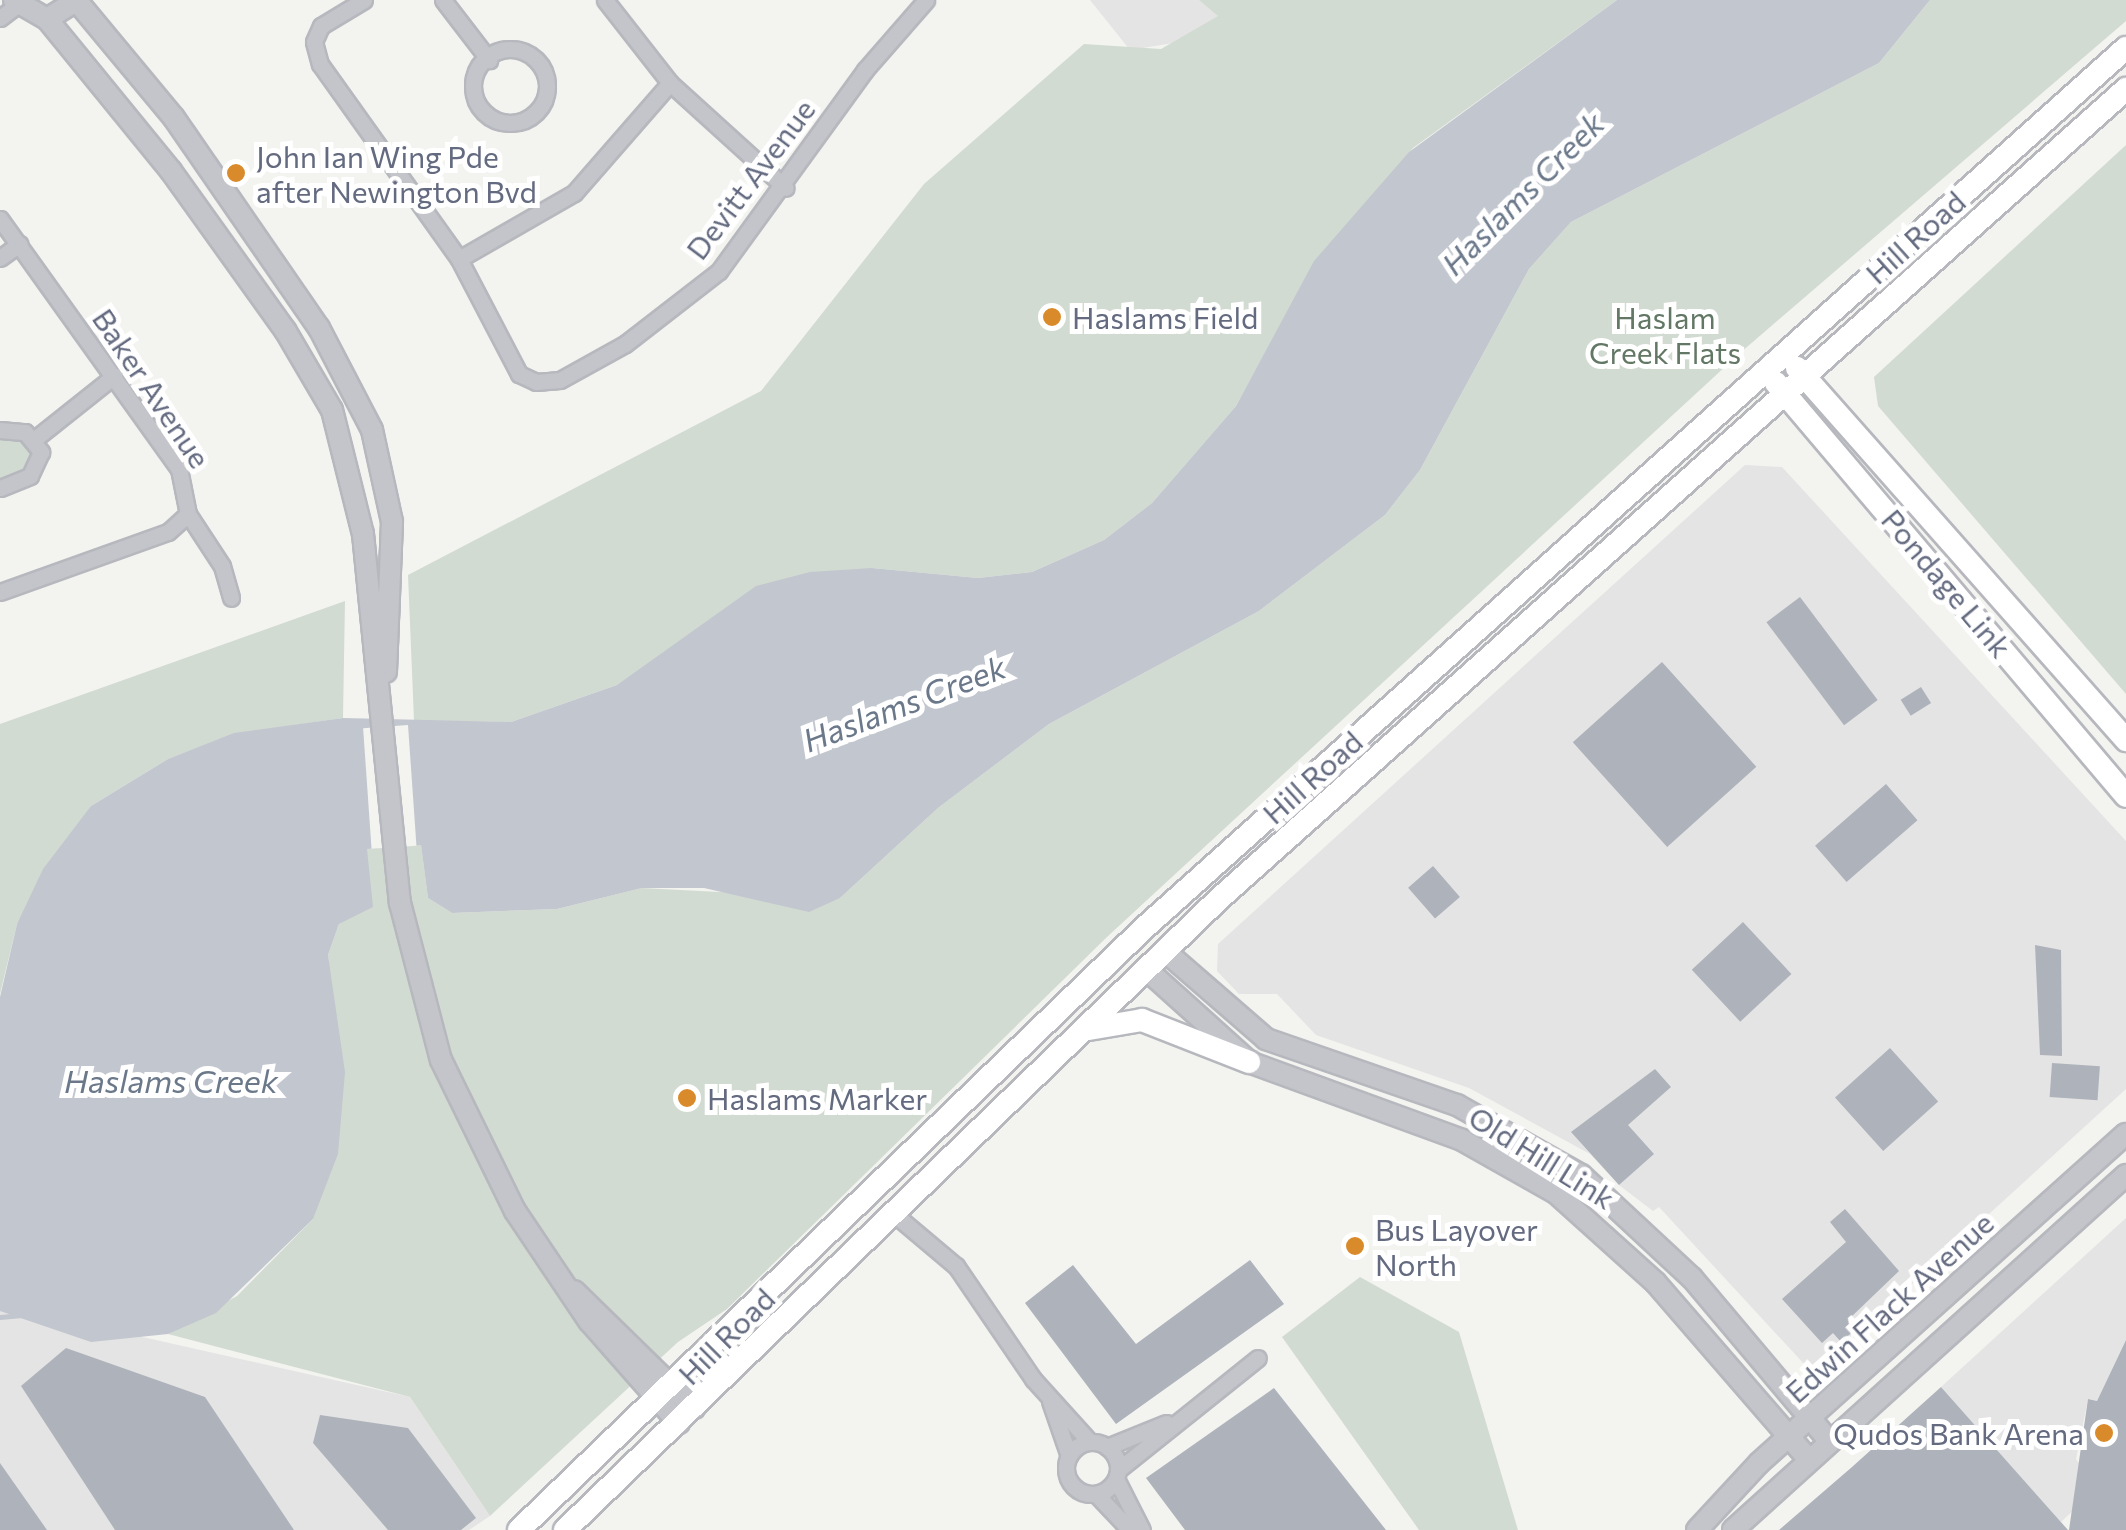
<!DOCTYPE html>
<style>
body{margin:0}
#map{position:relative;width:2126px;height:1530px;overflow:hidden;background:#f3f4f0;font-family:Commissioner,sans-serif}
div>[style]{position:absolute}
.built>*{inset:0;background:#e4e4e4}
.green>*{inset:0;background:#d2dbd2}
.water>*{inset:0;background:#c2c6ce}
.pier>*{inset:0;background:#f3f4f0;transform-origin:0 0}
.stream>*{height:5px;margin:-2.5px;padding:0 2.5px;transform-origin:2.5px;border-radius:2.5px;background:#c2c6ce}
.building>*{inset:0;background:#aeb2ba;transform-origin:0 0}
.roads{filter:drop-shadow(2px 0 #b6b8be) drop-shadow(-2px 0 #b6b8be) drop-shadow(0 2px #b6b8be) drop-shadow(0 -2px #b6b8be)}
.minor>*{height:15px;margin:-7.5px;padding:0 7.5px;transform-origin:7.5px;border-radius:7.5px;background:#c4c5ca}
.minor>.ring{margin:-7.5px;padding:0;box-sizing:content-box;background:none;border:15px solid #c4c5ca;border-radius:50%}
.tertiary>*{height:20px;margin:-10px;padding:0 10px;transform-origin:10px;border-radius:10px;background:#c4c5ca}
.secondary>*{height:22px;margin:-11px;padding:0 11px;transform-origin:11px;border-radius:11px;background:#fff}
.dots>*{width:28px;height:28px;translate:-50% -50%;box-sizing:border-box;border:5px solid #fff;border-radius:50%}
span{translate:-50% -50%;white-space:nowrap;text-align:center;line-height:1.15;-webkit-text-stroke:10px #fff;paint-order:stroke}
.poi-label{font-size:30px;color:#646b80}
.left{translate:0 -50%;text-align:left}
.right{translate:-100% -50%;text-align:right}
.street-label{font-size:30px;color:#646b80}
.park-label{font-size:30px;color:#637765}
.water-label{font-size:32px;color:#6a788a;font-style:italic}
</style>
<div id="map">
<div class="built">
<i style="clip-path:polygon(1090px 0,1268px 0,1211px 37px,1130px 50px)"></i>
<i style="clip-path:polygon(1745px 465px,1782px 467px,2126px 841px,2126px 1089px,1819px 1369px,1806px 1366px,1659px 1207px,1653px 1211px,1619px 1185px,1590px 1154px,1469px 1088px,1316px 1035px,1277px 994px,1239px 994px,1217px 971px,1218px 944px)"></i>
<i style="clip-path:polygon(2126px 1218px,2126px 1340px,2097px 1401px,2088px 1399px,2076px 1459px,2096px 1489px,2061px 1522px,1941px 1387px)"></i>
<i style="clip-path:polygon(0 1305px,410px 1397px,490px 1516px,469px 1530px,0 1530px)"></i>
</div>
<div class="green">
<i style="clip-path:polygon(1199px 0,1617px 0,1413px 148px,1309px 272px,1236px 406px,1152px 503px,1104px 540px,1032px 572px,978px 578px,872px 568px,617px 685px,511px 722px,414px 721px,408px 575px,761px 391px,924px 184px,1084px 44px,1161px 49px,1218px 16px)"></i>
<i style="clip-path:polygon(1930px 0,2126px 0,2126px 21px,1740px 353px,1107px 937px,727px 1309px,678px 1342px,490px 1516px,410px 1397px,168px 1334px,237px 1296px,313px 1219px,332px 997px,328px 955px,339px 924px,361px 908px,366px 849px,421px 844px,428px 898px,452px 913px,557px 909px,642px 888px,840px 898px,938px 808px,1049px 724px,1259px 611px,1385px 515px,1420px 470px,1529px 269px,1571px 222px,1879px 63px)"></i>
<i style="clip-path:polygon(2126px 145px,2126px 694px,1878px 406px,1874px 377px)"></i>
<i style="clip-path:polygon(15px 434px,37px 450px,28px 470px,0 480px,0 440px)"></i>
<i style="clip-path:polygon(345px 601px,343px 718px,234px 734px,168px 759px,91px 806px,17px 924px,0 994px,0 724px)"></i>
<i style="clip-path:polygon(1360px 1277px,1459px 1332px,1518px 1530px,1419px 1530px,1282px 1337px)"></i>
</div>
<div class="water">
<i style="clip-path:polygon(1617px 0,1930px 0,1879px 63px,1571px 222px,1529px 269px,1420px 470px,1385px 515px,1259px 611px,1049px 724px,938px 808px,840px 898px,809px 912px,704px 888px,642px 888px,557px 909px,452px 913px,428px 898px,421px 845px,367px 849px,373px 907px,339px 924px,328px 955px,345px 1072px,338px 1154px,313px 1219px,216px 1313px,168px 1334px,91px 1342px,0 1311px,0 997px,17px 924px,43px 869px,91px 806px,168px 759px,234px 733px,343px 718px,511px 722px,617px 685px,756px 586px,810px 572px,872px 568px,978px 578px,1032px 572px,1104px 540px,1152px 503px,1236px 406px,1314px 261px,1409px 152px)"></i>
</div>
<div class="pier">
<i style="left:408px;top:725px;width:121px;height:45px;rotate:86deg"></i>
</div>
<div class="stream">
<i style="left:0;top:1317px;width:22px;rotate:-5deg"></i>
</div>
<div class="building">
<i style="left:1800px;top:597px;width:129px;height:42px;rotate:53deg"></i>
<i style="left:1662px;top:662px;width:141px;height:120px;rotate:48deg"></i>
<i style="left:1921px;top:687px;width:19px;height:24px;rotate:58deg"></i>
<i style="left:1886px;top:784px;width:48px;height:94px;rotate:49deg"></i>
<i style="left:1433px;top:866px;width:41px;height:33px;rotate:49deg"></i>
<i style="left:1743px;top:922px;width:71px;height:70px;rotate:47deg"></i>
<i style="clip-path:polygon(2035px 945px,2061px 950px,2062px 1056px,2040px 1055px)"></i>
<i style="left:1890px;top:1048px;width:72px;height:74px;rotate:48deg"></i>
<i style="left:2052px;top:1063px;width:48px;height:34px;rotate:4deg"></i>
<i style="clip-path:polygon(1655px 1069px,1671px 1087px,1628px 1125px,1654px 1154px,1619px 1185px,1571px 1132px)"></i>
<i style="clip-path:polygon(1845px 1209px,1899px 1271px,1850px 1318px,1858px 1327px,1841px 1342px,1833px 1333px,1822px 1343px,1782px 1299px,1846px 1242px,1830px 1222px)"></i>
<i style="clip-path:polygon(1250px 1260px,1284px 1304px,1116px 1424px,1025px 1303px,1073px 1265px,1136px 1344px)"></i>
<i style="clip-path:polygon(2126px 1340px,2126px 1530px,2069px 1530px,2088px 1399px,2097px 1401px)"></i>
<i style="clip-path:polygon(66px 1348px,205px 1397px,294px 1530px,115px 1530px,21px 1386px)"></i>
<i style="clip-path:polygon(1941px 1387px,2068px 1530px,1779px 1530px,1852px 1467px)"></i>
<i style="clip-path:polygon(1274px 1388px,1386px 1530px,1185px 1530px,1146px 1478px)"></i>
<i style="clip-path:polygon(320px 1415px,408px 1428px,476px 1518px,461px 1530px,388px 1530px,313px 1443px)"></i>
<i style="clip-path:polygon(0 1463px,47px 1530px,0 1530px)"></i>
</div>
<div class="roads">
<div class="minor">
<i style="left:364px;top:0;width:50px;rotate:148.8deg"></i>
<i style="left:321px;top:26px;width:17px;rotate:114deg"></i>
<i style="left:314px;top:42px;width:23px;rotate:75deg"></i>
<i style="left:320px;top:64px;width:239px;rotate:54.5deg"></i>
<i style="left:459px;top:259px;width:130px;rotate:62.4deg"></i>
<i style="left:519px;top:374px;width:19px;rotate:25deg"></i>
<i style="left:536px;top:382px;width:24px;rotate:-5deg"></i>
<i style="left:560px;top:380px;width:74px;rotate:-29deg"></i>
<i style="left:625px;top:344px;width:119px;rotate:-37.8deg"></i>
<i style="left:719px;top:271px;width:248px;rotate:-54deg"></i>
<i style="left:865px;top:70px;width:93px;rotate:-48.9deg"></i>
<i style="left:443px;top:0;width:76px;rotate:52.5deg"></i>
<i style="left:605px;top:0;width:105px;rotate:51.9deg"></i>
<i style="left:670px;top:83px;width:156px;rotate:42.2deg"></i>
<i style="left:0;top:18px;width:21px;rotate:-37deg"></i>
<i class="ring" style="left:473px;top:49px;width:59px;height:59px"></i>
<i style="left:0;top:219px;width:307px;rotate:54.4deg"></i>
<i style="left:179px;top:469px;width:46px;rotate:78.7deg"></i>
<i style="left:188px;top:514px;width:62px;rotate:56.8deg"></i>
<i style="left:222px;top:566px;width:33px;rotate:74deg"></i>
<i style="left:0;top:258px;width:24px;rotate:-36deg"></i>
<i style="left:459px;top:259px;width:133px;rotate:-29.9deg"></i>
<i style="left:574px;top:193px;width:146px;rotate:-48.9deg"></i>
<i style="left:0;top:430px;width:25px;rotate:5deg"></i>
<i style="left:25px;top:432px;width:26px;rotate:51deg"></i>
<i style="left:41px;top:452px;width:26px;rotate:115deg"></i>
<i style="left:30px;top:476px;width:32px;rotate:158deg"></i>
<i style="left:36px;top:438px;width:100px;rotate:-38.5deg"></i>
<i style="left:0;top:592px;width:178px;rotate:-19.7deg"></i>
<i style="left:168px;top:532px;width:27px;rotate:-42deg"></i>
<i style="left:893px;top:1213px;width:82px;rotate:40.1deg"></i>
<i style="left:956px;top:1266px;width:137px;rotate:55.7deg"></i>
<i style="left:1033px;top:1379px;width:85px;rotate:47.9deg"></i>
<i style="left:1050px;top:1401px;width:58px;rotate:70.9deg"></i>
<i class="ring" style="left:1066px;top:1442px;width:37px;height:37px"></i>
<i style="left:1107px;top:1447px;width:64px;rotate:-22.1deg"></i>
<i style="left:1118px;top:1470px;width:179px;rotate:-38.7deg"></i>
<i style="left:1116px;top:1479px;width:57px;rotate:63deg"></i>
<i style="left:1096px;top:1494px;width:50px;rotate:46.6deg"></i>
</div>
<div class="tertiary">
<i style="left:14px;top:0;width:38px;rotate:30deg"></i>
<i style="left:47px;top:19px;width:36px;rotate:-32deg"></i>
<i style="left:76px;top:0;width:153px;rotate:50.3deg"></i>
<i style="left:174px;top:118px;width:255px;rotate:55.4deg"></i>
<i style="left:319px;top:328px;width:115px;rotate:62.5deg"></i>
<i style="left:372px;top:430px;width:94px;rotate:77.7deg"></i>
<i style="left:392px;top:522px;width:150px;rotate:92.3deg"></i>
<i style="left:47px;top:19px;width:196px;rotate:50.8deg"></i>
<i style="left:171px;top:171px;width:196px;rotate:54.4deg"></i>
<i style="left:285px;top:330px;width:93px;rotate:59.6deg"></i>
<i style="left:332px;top:410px;width:128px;rotate:76deg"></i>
<i style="left:363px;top:534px;width:371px;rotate:84.3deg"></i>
<i style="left:400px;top:903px;width:162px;rotate:75.4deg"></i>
<i style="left:441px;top:1060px;width:168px;rotate:63.9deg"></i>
<i style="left:515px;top:1211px;width:133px;rotate:56.1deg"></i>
<i style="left:589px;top:1321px;width:136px;rotate:48.6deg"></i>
<i style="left:1166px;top:952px;width:133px;rotate:41deg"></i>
<i style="left:1266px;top:1039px;width:202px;rotate:19.1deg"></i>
<i style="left:1457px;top:1105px;width:142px;rotate:29.4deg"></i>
<i style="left:1581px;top:1175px;width:151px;rotate:42.9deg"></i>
<i style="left:1692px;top:1278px;width:214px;rotate:49.9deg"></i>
<i style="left:1147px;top:970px;width:137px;rotate:42deg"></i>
<i style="left:1249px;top:1062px;width:227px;rotate:20.1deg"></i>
<i style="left:1462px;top:1140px;width:108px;rotate:29.4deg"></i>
<i style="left:1556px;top:1193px;width:133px;rotate:42deg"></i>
<i style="left:1655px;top:1282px;width:235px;rotate:49.1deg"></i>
<i style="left:574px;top:1291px;width:168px;rotate:44.3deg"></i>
<i style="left:1697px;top:1530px;width:91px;rotate:-47.2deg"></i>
<i style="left:1759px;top:1463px;width:493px;rotate:-41.9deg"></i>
<i style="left:1733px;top:1530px;width:530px;rotate:-42.09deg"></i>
</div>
<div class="secondary">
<i style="left:1797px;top:368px;width:497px;rotate:48.5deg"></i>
<i style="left:1776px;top:383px;width:541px;rotate:49.72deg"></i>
<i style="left:1089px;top:1029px;width:54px;rotate:-9.6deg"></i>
<i style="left:1142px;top:1020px;width:115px;rotate:21.4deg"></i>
<i style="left:519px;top:1530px;width:866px;rotate:-43.92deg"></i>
<i style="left:1143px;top:929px;width:1320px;rotate:-41.87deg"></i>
<i style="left:565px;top:1530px;width:910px;rotate:-43.98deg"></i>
<i style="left:1220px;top:898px;width:1215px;rotate:-41.76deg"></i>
</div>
</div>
<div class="dots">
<i style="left:236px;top:173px;background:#d98b2b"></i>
<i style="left:1052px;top:317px;background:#d98b2b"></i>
<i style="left:687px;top:1098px;background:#d98b2b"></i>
<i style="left:1355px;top:1246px;background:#d98b2b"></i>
<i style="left:2104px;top:1433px;background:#d98b2b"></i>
</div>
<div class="poi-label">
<span class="left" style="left:256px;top:173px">John Ian Wing Pde<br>after Newington Bvd</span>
<span class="left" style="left:1072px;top:317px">Haslams Field</span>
<span class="left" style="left:707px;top:1098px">Haslams Marker</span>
<span class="left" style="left:1375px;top:1246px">Bus Layover<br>North</span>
<span class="right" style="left:2084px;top:1433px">Qudos Bank Arena</span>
</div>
<div class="street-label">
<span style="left:750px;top:179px;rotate:-53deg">Devitt Avenue</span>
<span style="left:1915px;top:237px;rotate:-42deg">Hill Road</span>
<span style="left:152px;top:388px;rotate:56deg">Baker Avenue</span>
<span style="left:1947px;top:583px;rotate:50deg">Pondage Link</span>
<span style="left:1312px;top:777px;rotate:-42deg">Hill Road</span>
<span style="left:1542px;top:1157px;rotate:32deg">Old Hill Link</span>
<span style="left:1889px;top:1307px;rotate:-42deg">Edwin Flack Avenue</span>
<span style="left:726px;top:1336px;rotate:-45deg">Hill Road</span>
</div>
<div class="park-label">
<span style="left:1665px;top:334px">Haslam<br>Creek Flats</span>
</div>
<div class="water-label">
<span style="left:1522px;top:193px;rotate:-45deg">Haslams Creek</span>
<span style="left:904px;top:703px;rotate:-21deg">Haslams Creek</span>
<span style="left:171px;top:1080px">Haslams Creek</span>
</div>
</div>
